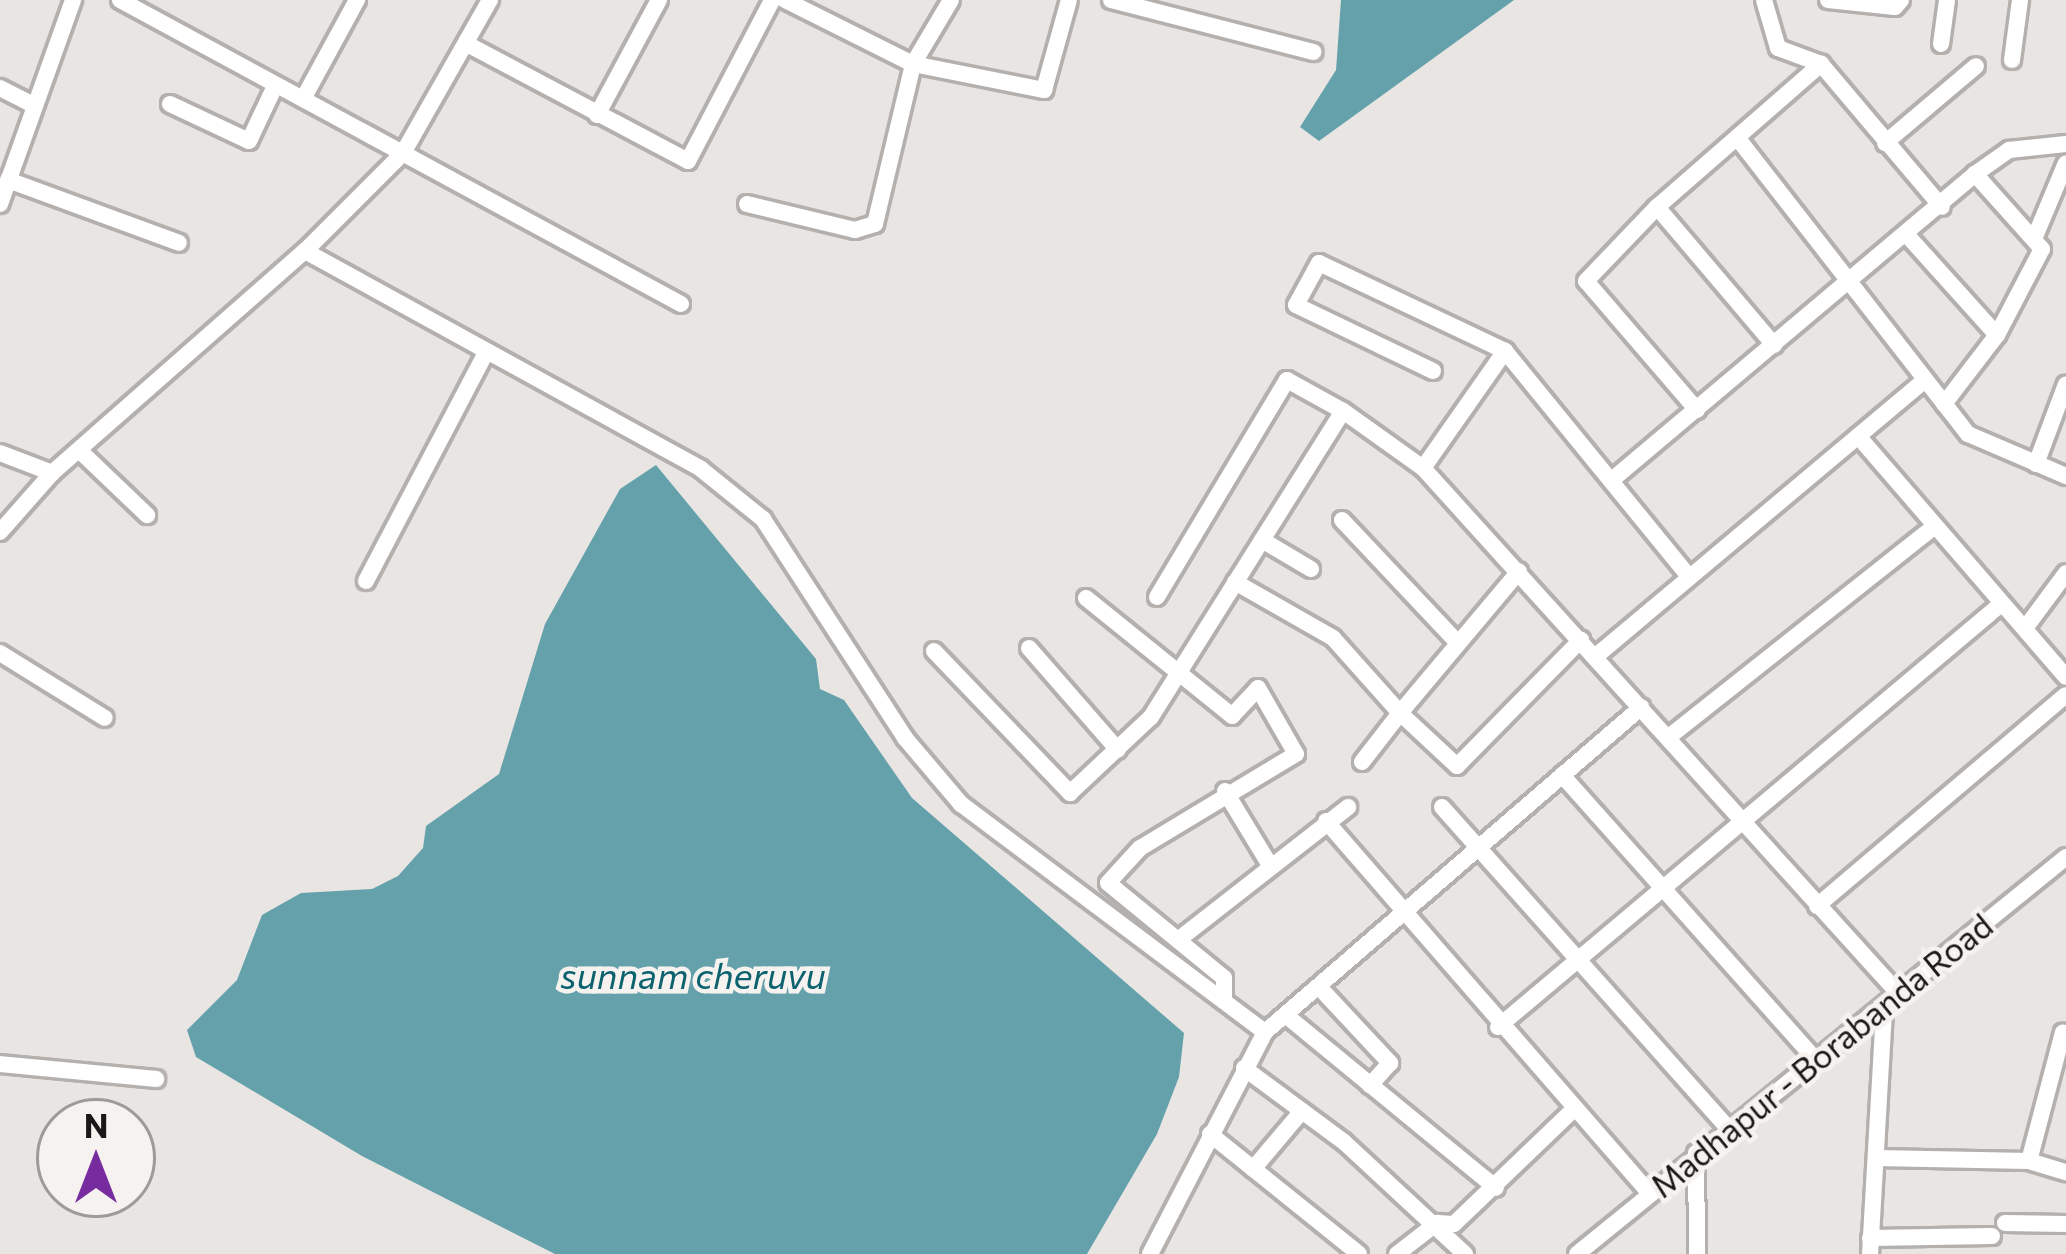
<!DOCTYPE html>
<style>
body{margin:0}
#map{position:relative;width:2066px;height:1254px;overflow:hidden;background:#e9e5e3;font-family:Commissioner,sans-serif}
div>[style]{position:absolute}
.water>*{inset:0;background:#64a1ab}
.roads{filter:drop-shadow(3px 0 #b4b0ae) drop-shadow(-3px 0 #b4b0ae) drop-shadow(0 3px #b4b0ae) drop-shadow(0 -3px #b4b0ae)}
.street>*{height:16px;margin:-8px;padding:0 8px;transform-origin:8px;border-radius:8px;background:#fff}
span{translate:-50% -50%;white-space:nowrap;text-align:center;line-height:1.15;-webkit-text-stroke:9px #f6f2f0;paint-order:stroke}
.street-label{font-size:33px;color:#191717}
.water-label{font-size:36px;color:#0c636f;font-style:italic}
.north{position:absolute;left:36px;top:1098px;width:120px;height:120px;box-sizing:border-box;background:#f6f2f0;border:3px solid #9e9a99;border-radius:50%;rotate:0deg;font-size:33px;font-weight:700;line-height:48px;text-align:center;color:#191717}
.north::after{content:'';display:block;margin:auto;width:42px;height:54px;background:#762c9f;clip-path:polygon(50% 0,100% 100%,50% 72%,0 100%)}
</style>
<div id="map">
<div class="water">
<i style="clip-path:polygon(1341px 0,1514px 0,1319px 141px,1300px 127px,1336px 70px)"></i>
<i style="clip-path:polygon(656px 465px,816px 659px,820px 689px,844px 700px,912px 798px,1184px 1033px,1179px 1077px,1157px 1134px,1087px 1254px,555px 1254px,362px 1156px,196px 1057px,187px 1030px,237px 980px,262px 915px,301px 893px,372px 889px,398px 876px,423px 848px,426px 826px,499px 774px,545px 624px,620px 489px)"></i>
</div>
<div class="roads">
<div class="street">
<i style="left:120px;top:0;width:638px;rotate:28.45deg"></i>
<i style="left:785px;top:0;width:143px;rotate:26.6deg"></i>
<i style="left:913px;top:64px;width:134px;rotate:11.2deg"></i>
<i style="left:1044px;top:90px;width:93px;rotate:-74.5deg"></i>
<i style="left:1111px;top:0;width:209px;rotate:14.4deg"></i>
<i style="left:1764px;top:0;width:50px;rotate:73.7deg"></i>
<i style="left:1778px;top:48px;width:46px;rotate:20.4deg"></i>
<i style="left:1821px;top:64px;width:187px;rotate:49.8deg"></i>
<i style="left:1828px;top:0;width:67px;rotate:6deg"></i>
<i style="left:1895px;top:7px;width:9px;rotate:-49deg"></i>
<i style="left:467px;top:44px;width:250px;rotate:27.9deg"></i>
<i style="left:688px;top:161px;width:182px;rotate:-62.4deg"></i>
<i style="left:1941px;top:44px;width:44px;rotate:-82.2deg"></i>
<i style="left:2012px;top:60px;width:61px;rotate:-82.4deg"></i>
<i style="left:0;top:88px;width:38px;rotate:27deg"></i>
<i style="left:303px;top:99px;width:113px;rotate:-61.4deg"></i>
<i style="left:170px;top:104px;width:87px;rotate:25.1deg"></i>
<i style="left:249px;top:141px;width:61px;rotate:-64.7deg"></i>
<i style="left:597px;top:115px;width:131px;rotate:-61.7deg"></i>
<i style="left:1739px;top:140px;width:373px;rotate:52.1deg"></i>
<i style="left:1968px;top:434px;width:107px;rotate:23.2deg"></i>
<i style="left:1885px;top:143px;width:119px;rotate:-40.2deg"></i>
<i style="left:8px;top:180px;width:182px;rotate:20.2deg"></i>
<i style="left:0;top:204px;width:217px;rotate:-70.3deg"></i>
<i style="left:747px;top:204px;width:111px;rotate:13.5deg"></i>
<i style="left:855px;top:230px;width:21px;rotate:-17deg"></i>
<i style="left:875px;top:224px;width:164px;rotate:-76.6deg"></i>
<i style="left:913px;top:64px;width:74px;rotate:-59.3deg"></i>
<i style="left:1657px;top:207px;width:181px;rotate:49.7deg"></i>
<i style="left:1906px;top:234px;width:136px;rotate:48deg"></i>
<i style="left:2034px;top:239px;width:82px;rotate:-67.2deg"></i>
<i style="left:305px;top:251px;width:452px;rotate:28.8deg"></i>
<i style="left:701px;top:469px;width:80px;rotate:38.9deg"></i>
<i style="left:763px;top:519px;width:261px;rotate:57deg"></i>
<i style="left:905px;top:738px;width:87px;rotate:49.7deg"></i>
<i style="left:961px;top:804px;width:380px;rotate:36.9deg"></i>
<i style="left:1265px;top:1032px;width:497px;rotate:-40.8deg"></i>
<i style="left:1433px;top:371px;width:152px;rotate:-154.3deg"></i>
<i style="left:1296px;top:305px;width:48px;rotate:-61.3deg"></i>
<i style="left:1319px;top:263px;width:206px;rotate:25.3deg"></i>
<i style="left:1505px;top:351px;width:291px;rotate:50.8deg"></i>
<i style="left:1944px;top:404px;width:87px;rotate:-52.5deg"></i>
<i style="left:1997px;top:335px;width:97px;rotate:-62.4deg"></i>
<i style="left:2042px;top:249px;width:101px;rotate:-131.8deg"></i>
<i style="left:1697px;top:410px;width:170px;rotate:-130.7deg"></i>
<i style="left:1586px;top:281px;width:103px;rotate:-46.2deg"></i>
<i style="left:1657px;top:207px;width:218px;rotate:-41.1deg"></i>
<i style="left:1858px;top:436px;width:318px;rotate:49.2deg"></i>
<i style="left:80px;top:451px;width:93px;rotate:43.7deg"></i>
<i style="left:0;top:453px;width:56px;rotate:21deg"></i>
<i style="left:2036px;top:464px;width:85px;rotate:-69.4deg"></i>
<i style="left:1423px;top:468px;width:143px;rotate:-55deg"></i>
<i style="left:1613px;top:479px;width:473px;rotate:-40.1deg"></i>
<i style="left:1975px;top:174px;width:42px;rotate:-35.2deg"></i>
<i style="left:2009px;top:150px;width:57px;rotate:-6deg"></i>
<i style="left:1342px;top:520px;width:169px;rotate:46.7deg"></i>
<i style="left:0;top:532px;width:79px;rotate:-48.6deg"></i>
<i style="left:52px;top:473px;width:337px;rotate:-41.3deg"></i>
<i style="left:305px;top:251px;width:139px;rotate:-45deg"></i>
<i style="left:403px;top:153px;width:176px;rotate:-60.4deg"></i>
<i style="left:1262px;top:540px;width:57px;rotate:30.6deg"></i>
<i style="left:366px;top:581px;width:259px;rotate:-62.3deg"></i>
<i style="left:1235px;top:582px;width:113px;rotate:29.7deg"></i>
<i style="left:1333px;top:638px;width:101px;rotate:48.2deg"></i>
<i style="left:1400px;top:713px;width:185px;rotate:-50deg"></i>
<i style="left:1157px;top:597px;width:253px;rotate:-59.1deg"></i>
<i style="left:1287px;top:380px;width:64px;rotate:29deg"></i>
<i style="left:1086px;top:598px;width:188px;rotate:38.9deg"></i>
<i style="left:1232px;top:716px;width:38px;rotate:-47deg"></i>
<i style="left:1258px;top:688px;width:76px;rotate:60.1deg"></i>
<i style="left:1296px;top:754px;width:182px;rotate:148.9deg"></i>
<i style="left:1140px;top:848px;width:47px;rotate:132.4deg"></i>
<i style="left:1108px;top:883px;width:150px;rotate:39.3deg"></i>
<i style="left:1224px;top:978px;width:21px;rotate:90deg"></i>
<i style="left:2026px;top:627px;width:67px;rotate:-53.5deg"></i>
<i style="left:1029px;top:648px;width:135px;rotate:48.9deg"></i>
<i style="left:934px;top:651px;width:197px;rotate:46.2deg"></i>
<i style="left:1070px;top:793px;width:111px;rotate:-43.2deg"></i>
<i style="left:1151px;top:717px;width:361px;rotate:-57.9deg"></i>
<i style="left:1343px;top:411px;width:98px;rotate:35.5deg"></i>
<i style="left:1423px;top:468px;width:709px;rotate:47.86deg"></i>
<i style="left:0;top:653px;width:123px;rotate:31.8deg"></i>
<i style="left:1596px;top:656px;width:429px;rotate:-40deg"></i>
<i style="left:1670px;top:736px;width:335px;rotate:-38.4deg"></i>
<i style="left:1362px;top:762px;width:62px;rotate:-52.2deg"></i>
<i style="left:1400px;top:713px;width:78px;rotate:42.9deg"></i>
<i style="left:1457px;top:766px;width:177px;rotate:-45.5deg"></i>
<i style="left:1562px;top:775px;width:378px;rotate:48.3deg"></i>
<i style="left:1225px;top:791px;width:83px;rotate:58.8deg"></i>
<i style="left:1442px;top:807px;width:430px;rotate:48.3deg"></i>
<i style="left:1326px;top:821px;width:491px;rotate:49deg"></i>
<i style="left:1817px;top:906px;width:326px;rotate:-40.3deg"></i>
<i style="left:1178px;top:940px;width:216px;rotate:-38deg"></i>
<i style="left:1320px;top:988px;width:103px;rotate:47deg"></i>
<i style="left:1390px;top:1063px;width:30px;rotate:132deg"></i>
<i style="left:1288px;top:1017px;width:269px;rotate:39.4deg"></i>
<i style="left:1498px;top:1027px;width:657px;rotate:-40.06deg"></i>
<i style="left:0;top:1064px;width:157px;rotate:5.5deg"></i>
<i style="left:1244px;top:1068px;width:124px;rotate:36.5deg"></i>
<i style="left:1344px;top:1142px;width:165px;rotate:42.8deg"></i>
<i style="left:1210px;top:1134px;width:191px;rotate:38.8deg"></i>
<i style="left:1696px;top:1153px;width:101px;rotate:89.4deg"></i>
<i style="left:1877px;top:1158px;width:152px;rotate:1.1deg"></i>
<i style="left:2029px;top:1161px;width:39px;rotate:17deg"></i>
<i style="left:2029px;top:1161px;width:133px;rotate:-75.2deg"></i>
<i style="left:1253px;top:1169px;width:76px;rotate:-49.8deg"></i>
<i style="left:2005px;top:1223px;width:61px;rotate:0.9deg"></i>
<i style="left:1870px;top:1238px;width:122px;rotate:-0.9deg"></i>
<i style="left:1150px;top:1254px;width:250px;rotate:-62.6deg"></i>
<i style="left:1397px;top:1254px;width:51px;rotate:-37.8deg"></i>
<i style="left:1437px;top:1223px;width:17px;rotate:3deg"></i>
<i style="left:1454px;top:1224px;width:163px;rotate:-43.8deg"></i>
<i style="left:1577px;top:1254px;width:630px;rotate:-39.07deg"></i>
<i style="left:1870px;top:1254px;width:246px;rotate:-86.7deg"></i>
</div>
</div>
<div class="street-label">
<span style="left:1821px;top:1055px;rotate:-39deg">Madhapur - Borabanda Road</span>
</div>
<div class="water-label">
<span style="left:693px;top:975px">sunnam cheruvu</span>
</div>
<div class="north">N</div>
</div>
